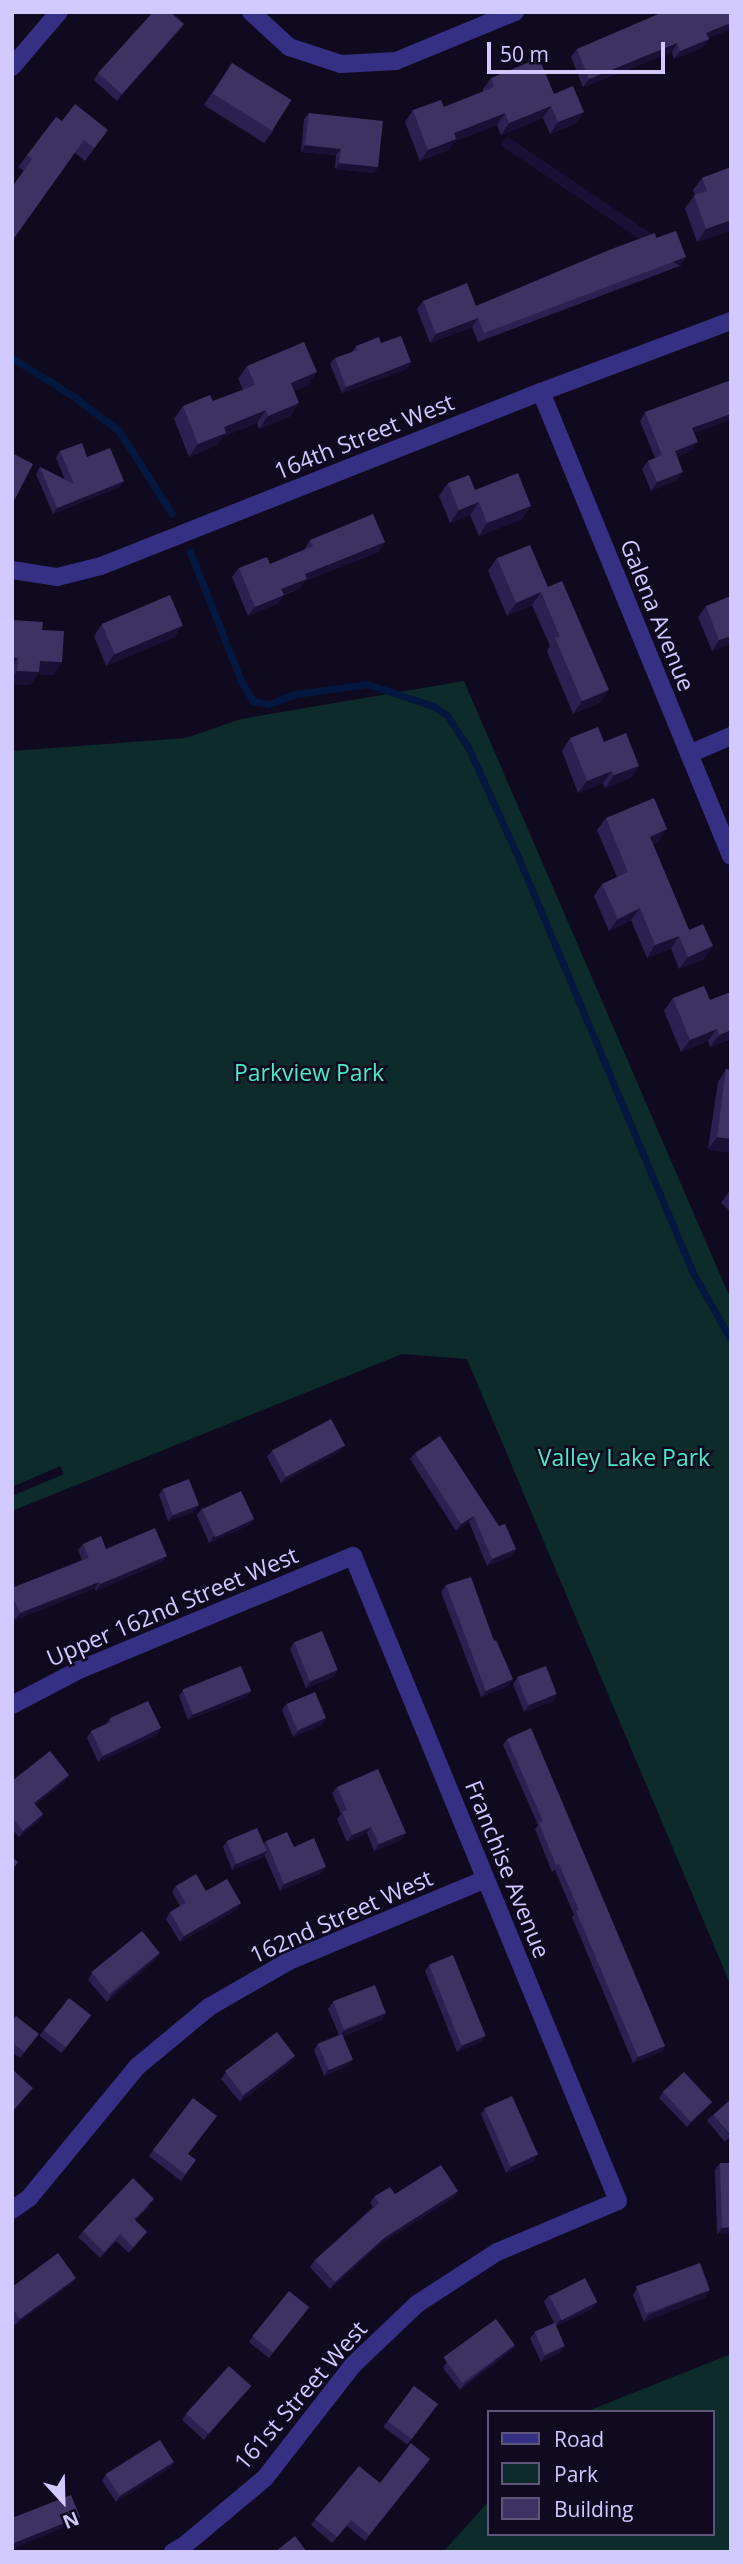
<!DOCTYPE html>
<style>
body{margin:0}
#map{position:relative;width:743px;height:2564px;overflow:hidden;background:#0f0a20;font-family:"Open Sans",sans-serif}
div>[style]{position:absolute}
.green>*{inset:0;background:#0d2b2a}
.stream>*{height:7px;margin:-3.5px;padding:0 3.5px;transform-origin:3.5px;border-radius:3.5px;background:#04183f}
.minor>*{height:18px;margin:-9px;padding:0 9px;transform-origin:9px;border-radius:9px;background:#363084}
.wall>*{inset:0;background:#2b2150;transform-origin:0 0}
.shaded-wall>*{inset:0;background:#191035;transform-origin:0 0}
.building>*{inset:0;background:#3d3363;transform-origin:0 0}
span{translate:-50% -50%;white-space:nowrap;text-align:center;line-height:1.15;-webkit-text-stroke:5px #0f0a20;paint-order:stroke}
.street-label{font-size:23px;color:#d1c9ff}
.park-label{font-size:23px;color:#49ebc8}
.frame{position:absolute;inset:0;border:14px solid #d1c9ff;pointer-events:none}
.legend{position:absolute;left:487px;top:2410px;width:228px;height:126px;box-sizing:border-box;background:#0f0a20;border:2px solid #5d5679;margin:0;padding:9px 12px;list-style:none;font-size:21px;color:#d1c9ff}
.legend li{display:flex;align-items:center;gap:14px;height:35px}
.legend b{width:35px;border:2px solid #5d5679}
.north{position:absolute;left:28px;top:2466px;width:70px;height:70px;-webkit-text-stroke:5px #0f0a20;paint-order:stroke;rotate:158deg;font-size:19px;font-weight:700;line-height:28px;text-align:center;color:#d1c9ff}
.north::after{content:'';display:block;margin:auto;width:24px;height:32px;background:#d1c9ff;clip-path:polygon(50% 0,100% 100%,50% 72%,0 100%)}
.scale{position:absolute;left:487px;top:42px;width:178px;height:32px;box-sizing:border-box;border:4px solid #d1c9ff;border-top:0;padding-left:9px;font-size:21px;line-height:24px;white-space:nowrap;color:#d1c9ff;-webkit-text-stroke:5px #0f0a20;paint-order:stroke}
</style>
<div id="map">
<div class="green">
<i style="clip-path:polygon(464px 681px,731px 1300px,731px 1986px,467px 1359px,402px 1354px,12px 1511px,12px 1496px,64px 1474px,60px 1466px,12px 1487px,12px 751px,186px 738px,241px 719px)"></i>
<i style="clip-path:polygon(731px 2354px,731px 2552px,443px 2552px,489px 2501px,489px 2534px,713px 2534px,713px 2412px,585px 2412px)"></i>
</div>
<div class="stream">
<i style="left:12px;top:358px;width:72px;rotate:31.9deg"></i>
<i style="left:73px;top:396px;width:58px;rotate:37.3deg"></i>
<i style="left:119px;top:431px;width:98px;rotate:57.4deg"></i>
<i style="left:190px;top:552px;width:139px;rotate:68.4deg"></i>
<i style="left:241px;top:681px;width:23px;rotate:59deg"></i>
<i style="left:253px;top:701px;width:15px;rotate:11deg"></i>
<i style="left:268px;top:704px;width:30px;rotate:-20deg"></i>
<i style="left:296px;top:694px;width:72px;rotate:-8deg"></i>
<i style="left:367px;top:684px;width:70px;rotate:18.4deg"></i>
<i style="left:433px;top:706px;width:17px;rotate:33deg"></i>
<i style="left:447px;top:715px;width:38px;rotate:57deg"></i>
<i style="left:468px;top:747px;width:123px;rotate:65.5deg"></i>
<i style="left:519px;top:859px;width:447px;rotate:67.2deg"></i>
<i style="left:692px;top:1271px;width:79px;rotate:60.5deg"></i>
</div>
<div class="minor">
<i style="left:251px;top:12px;width:52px;rotate:42.6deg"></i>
<i style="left:289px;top:47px;width:55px;rotate:18.1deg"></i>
<i style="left:341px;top:64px;width:55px;rotate:-3.1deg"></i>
<i style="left:396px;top:61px;width:129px;rotate:-22.4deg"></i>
<i style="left:12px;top:67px;width:72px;rotate:-49.5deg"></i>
<i style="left:541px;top:392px;width:501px;rotate:67.73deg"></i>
<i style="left:12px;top:570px;width:46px;rotate:8.8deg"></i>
<i style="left:57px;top:577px;width:45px;rotate:-14deg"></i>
<i style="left:101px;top:566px;width:473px;rotate:-21.6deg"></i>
<i style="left:541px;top:392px;width:203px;rotate:-20.5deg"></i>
<i style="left:689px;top:754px;width:46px;rotate:-23.2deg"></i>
<i style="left:12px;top:1705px;width:76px;rotate:-27.6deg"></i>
<i style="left:79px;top:1670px;width:297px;rotate:-22.6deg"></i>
<i style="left:353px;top:1556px;width:697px;rotate:67.66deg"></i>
<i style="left:618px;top:2201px;width:131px;rotate:157.1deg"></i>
<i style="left:497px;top:2252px;width:95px;rotate:147deg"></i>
<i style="left:417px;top:2304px;width:88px;rotate:136.4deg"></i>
<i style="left:353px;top:2365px;width:143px;rotate:127.9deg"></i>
<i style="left:265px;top:2478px;width:104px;rotate:140.1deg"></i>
<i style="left:185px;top:2545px;width:14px;rotate:150deg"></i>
<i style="left:12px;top:2210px;width:21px;rotate:-35deg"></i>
<i style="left:29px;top:2198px;width:171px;rotate:-50.5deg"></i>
<i style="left:138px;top:2066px;width:92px;rotate:-39.7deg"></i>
<i style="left:209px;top:2007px;width:92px;rotate:-29.9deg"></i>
<i style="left:289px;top:1961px;width:213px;rotate:-22.6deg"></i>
</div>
<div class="wall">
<i style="clip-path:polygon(184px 24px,117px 101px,94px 80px,98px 73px)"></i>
<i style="clip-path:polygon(731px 29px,708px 38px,709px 39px,703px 47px,674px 59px,672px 52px,583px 87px,571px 57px,577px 49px)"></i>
<i style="clip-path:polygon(232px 63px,273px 131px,264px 143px,204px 105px)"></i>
<i style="clip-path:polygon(491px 78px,554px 94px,584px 112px,576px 123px,550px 134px,543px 118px,501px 135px,497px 125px,455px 141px,448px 150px,420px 161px,405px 122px,413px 110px,444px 107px,483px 92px,483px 89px)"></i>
<i style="clip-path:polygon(309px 113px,378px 167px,374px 173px,335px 169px,336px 155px,301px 152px,304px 119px)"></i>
<i style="clip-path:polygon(62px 121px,108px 130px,85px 161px,75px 153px,24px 171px,18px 167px,27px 155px)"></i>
<i style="clip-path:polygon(731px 167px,731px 230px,697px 242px,685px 208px,695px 195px,693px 190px,702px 178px)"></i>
<i style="clip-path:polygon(656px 238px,686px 257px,680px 266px,478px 342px,472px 327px,430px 343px,417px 309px,423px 301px,476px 306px)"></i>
<i style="clip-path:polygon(381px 343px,407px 369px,342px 393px,330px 364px,335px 358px,352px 352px,356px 346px)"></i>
<i style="clip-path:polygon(247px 366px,308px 385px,294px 391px,291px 416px,259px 429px,257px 423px,224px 436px,217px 445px,189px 457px,174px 419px,183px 406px,213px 401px,243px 390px,238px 379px)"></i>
<i style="clip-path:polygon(645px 412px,694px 433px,692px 450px,677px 457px,677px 480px,651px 491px,642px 469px,648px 461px,655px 458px,640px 421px)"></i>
<i style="clip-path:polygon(60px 451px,87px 457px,124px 481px,119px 487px,53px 514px,36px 474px,40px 467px,65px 480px,56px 458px)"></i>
<i style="clip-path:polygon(448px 483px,475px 490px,522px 519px,479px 536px,470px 515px,450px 523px,439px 496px)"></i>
<i style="clip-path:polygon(310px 540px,385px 542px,378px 552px,305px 581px,300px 588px,284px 595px,277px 604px,248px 616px,232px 577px,239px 568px,270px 564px,304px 550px)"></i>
<i style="clip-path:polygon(497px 558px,548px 587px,600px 702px,573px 714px,547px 651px,550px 646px,532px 605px,507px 616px,488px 571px)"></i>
<i style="clip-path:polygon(706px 606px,731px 643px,712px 651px,698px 617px)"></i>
<i style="clip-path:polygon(12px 620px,42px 630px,62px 662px,53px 675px,38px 674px,30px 685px,12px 684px)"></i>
<i style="clip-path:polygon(102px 624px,183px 625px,174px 637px,106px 666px,94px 636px)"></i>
<i style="clip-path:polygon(570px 738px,604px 742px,639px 766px,630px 778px,605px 788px,603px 783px,578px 793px,562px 751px)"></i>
<i style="clip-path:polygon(606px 818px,658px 842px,653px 844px,689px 930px,704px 959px,679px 969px,671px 948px,647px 958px,631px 920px,609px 931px,594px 896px,602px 884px,617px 877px,597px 830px)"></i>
<i style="clip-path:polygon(731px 992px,731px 1039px,710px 1047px,708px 1041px,681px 1052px,664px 1011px,673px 998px,710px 1000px)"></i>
<i style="clip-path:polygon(726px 1069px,731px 1153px,708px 1149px,718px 1082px)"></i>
<i style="clip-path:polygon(731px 1189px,731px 1212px,721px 1203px)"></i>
<i style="clip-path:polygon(272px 1451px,340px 1451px,281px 1483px,267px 1457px)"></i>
<i style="clip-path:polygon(415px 1453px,499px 1526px,516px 1549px,511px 1556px,487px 1566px,469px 1522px,456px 1531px,410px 1459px)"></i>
<i style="clip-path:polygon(163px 1488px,194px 1512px,168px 1521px,159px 1495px)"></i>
<i style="clip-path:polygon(202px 1508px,249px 1525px,209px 1543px,197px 1515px)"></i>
<i style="clip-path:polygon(83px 1544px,106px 1549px,167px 1556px,162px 1562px,96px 1591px,95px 1588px,15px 1620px,12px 1612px,12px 1588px,82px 1560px,78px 1550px)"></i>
<i style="clip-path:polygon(446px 1585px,509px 1686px,481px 1697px,441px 1592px)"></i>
<i style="clip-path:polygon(294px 1642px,333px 1677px,306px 1688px,290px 1649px)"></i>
<i style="clip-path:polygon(517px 1678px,553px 1701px,524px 1712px,513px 1684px)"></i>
<i style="clip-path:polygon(183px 1690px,251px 1691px,246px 1697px,188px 1720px,179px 1696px)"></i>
<i style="clip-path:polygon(286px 1704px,326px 1718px,322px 1725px,293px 1737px,282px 1710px)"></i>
<i style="clip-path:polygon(110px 1718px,157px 1735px,98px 1762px,87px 1738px,91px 1731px,106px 1724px)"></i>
<i style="clip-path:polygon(507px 1739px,665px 2046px,661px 2052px,633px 2063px,572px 1917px,574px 1915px,555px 1870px,552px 1872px,535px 1829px,538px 1825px,503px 1745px)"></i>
<i style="clip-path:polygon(69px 1775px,64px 1782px,35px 1805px,43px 1814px,39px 1821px,19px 1837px,12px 1829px,12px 1781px)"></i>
<i style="clip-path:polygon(337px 1787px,406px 1833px,401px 1840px,374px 1851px,367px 1833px,347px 1842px,337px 1819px,341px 1814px,332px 1793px)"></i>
<i style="clip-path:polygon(227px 1841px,264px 1844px,266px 1841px,294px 1847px,321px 1873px,280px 1891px,264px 1854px,262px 1858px,232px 1870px,223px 1847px)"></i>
<i style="clip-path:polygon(176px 1886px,206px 1891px,241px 1903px,236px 1910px,180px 1942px,166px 1919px,170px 1912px,180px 1906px,172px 1892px)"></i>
<i style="clip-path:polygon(160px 1953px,156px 1959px,107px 2002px,88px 1980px,92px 1973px)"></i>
<i style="clip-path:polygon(429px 1965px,485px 2036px,481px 2042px,457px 2052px,425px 1971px)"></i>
<i style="left:69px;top:1998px;width:28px;height:48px;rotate:38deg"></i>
<i style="clip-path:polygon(333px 2002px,386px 2013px,382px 2020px,343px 2036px,348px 2066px,324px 2076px,314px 2050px,318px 2043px,339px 2035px,328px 2009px)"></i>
<i style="clip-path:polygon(12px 2021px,34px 2040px,20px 2058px,12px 2052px)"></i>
<i style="clip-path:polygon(291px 2062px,240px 2102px,221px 2079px,226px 2072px)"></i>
<i style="clip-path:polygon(663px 2092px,712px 2102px,707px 2108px,687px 2127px,659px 2098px)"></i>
<i style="clip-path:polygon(193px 2098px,188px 2154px,196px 2160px,181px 2181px,149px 2156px)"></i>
<i style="clip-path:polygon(485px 2108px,533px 2162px,506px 2173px,481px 2114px)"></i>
<i style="left:713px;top:2115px;width:28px;height:8px;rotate:51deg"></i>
<i style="clip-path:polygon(720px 2163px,731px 2163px,731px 2234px,717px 2234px,715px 2170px)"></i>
<i style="clip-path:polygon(458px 2191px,453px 2198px,380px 2244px,330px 2289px,310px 2267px,315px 2260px,373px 2207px,370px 2203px,375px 2196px)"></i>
<i style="clip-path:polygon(150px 2205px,135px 2220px,147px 2232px,129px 2253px,116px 2241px,100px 2258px,78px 2237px,83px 2231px)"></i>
<i style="clip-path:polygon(76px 2278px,71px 2284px,15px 2325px,12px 2321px,12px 2287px)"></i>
<i style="clip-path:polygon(637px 2288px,706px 2297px,644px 2322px,633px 2295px)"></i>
<i style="clip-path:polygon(549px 2295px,597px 2302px,592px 2309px,556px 2326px,560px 2353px,541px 2362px,530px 2338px,535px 2332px,554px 2323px,544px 2302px)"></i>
<i style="clip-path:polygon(305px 2313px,269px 2358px,249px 2342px,253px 2336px)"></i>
<i style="clip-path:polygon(515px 2345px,511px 2351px,460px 2390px,443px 2368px,447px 2361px)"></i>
<i style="clip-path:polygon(251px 2386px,246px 2392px,204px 2440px,182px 2420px,186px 2414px)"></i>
<i style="left:414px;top:2386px;width:30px;height:51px;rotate:37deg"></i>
<i style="clip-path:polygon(430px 2459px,365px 2541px,347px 2526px,332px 2543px,311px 2525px,315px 2519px,380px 2483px)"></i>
<i style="clip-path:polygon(174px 2462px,170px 2468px,116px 2502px,102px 2481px,106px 2474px)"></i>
</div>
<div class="shaded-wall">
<i style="clip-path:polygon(731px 23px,731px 29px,700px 41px,706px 33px)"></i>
<i style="clip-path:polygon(184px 24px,179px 31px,117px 101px,122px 94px)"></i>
<i style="clip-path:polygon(709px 39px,703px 47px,674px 59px,680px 51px)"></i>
<i style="clip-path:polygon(677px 43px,672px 52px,583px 87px,589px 79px)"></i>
<i style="clip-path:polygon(551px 106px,543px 118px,501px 135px,509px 123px)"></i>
<i style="clip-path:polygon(584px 112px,576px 123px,550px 134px,558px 122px)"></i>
<i style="clip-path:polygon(505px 113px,497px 125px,455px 141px,448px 150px,420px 161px,428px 150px,454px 133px)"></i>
<i style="clip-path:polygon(305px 145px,341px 149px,336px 155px,301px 152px)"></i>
<i style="clip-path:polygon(339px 163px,378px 167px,374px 173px,335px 169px)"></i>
<i style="clip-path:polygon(731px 220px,731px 230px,697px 242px,706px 229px)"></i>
<i style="left:686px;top:257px;width:11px;height:216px;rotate:124deg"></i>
<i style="clip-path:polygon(478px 318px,472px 327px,430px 343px,436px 334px)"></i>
<i style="clip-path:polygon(411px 362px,407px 369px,342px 393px,346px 387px)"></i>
<i style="clip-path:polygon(317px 372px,308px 385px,282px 396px,291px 383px)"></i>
<i style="clip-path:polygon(299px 403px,291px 416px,259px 429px,268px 416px)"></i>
<i style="clip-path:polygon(266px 410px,257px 423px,224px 436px,217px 445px,189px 457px,198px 444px,224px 427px)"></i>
<i style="clip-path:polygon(731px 414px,731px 420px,686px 436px,692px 428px)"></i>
<i style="clip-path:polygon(698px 442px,692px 450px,669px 460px,675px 451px)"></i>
<i style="clip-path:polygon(683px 472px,677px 480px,651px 491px,657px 482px)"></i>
<i style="clip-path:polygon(124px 481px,119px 487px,53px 514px,57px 508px)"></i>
<i style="clip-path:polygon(479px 502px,470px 515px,450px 523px,459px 510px)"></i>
<i style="clip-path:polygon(531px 506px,522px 519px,479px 536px,487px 523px)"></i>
<i style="clip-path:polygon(385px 542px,378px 552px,305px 581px,300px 588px,275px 598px,281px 589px,305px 574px)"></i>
<i style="clip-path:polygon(541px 592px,532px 605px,507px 616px,516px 603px)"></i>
<i style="clip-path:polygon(284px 595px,277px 604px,248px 616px,255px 607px)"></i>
<i style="clip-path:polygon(183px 625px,174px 637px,106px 666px,115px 653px)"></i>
<i style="clip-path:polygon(731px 636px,731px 643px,712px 651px,719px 640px)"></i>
<i style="clip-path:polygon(12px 657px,18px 658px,12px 666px)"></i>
<i style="clip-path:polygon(40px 661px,62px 662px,53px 675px,38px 674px,30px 685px,12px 684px,12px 678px,17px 671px)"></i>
<i style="clip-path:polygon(609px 690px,600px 702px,573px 714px,582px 701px)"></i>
<i style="clip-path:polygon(639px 766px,630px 778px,605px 788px,614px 775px)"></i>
<i style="clip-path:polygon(612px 771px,603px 783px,578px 793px,587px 781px)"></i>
<i style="clip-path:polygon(667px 829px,658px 842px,641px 849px,650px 837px)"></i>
<i style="clip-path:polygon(640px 908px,631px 920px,609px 931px,618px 919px)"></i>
<i style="clip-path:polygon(679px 936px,671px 948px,647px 958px,655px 945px)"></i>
<i style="clip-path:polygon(713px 946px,704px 959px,679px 969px,688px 957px)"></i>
<i style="clip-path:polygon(717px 1029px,708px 1041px,681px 1052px,690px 1040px)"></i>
<i style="clip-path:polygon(731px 1030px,731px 1039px,710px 1047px,719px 1035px)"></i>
<i style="clip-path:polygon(717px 1137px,731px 1139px,731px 1153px,708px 1149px)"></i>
<i style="clip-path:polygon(345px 1445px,340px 1451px,281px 1483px,286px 1477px)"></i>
<i style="clip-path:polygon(199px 1505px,194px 1512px,168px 1521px,173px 1515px)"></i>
<i style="clip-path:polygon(474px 1516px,469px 1522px,456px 1531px,461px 1524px)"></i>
<i style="clip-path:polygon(254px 1519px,249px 1525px,209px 1543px,214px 1536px)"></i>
<i style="clip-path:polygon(516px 1549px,511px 1556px,487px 1566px,492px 1559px)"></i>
<i style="clip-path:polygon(167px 1556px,162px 1562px,96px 1591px,100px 1584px)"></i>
<i style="clip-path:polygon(99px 1582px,95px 1588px,15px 1620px,20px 1613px)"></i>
<i style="clip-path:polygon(338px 1670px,333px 1677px,306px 1688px,310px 1682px)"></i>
<i style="clip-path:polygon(513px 1679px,509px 1686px,481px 1697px,486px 1691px)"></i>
<i style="clip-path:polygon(251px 1691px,246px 1697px,188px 1720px,193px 1714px)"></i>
<i style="clip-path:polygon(557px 1694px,553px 1701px,524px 1712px,528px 1706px)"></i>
<i style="clip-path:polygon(326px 1718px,322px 1725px,293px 1737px,298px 1731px)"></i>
<i style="clip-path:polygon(161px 1728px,157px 1735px,98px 1762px,103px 1756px)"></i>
<i style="clip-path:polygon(69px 1775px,64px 1782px,30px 1809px,34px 1803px)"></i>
<i style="clip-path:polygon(43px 1814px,39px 1821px,19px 1837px,23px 1831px)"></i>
<i style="clip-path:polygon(371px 1827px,367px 1833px,347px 1842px,352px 1835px)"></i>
<i style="clip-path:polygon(406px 1833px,401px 1840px,374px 1851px,379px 1844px)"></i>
<i style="clip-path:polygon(267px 1851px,262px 1858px,232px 1870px,236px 1863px)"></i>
<i style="clip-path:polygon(326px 1867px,321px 1873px,280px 1891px,284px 1884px)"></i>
<i style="clip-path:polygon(241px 1903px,236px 1910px,180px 1942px,184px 1936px)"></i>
<i style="clip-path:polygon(160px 1953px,156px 1959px,107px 2002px,111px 1995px)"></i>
<i style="clip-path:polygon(386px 2013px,382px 2020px,339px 2037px,344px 2031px)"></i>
<i style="clip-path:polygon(485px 2036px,481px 2042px,457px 2052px,462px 2046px)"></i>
<i style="clip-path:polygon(665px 2046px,661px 2052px,633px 2063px,638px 2057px)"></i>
<i style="clip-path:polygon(295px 2056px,291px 2062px,240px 2102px,244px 2095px)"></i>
<i style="clip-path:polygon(353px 2060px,348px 2066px,324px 2076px,329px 2069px)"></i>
<i style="clip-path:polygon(712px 2102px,707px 2108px,687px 2127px,691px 2121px)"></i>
<i style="clip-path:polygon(538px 2155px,533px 2162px,506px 2173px,511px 2167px)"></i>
<i style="clip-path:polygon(458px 2191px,453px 2198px,380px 2244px,330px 2289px,335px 2282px,384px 2238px)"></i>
<i style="clip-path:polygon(731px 2227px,731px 2234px,717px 2234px,722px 2228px)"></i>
<i style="clip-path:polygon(76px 2278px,71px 2284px,15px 2325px,20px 2319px)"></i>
<i style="clip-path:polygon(710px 2290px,706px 2297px,644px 2322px,648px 2315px)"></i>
<i style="clip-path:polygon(597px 2302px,592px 2309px,556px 2326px,560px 2320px)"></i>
<i style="clip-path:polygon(515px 2345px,511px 2351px,460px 2390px,465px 2384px)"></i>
<i style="clip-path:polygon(565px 2346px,560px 2353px,541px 2362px,545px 2356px)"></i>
<i style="clip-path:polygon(251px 2386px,246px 2392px,204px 2440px,208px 2433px)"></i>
<i style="clip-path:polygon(174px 2462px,170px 2468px,116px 2502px,120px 2496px)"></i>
<i style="clip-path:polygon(80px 2517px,76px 2523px,12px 2549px,14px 2543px)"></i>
</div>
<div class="building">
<i style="clip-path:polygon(153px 12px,170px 12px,184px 24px,122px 94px,98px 73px)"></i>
<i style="clip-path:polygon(663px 12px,731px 12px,731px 23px,706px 33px,709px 39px,680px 51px,677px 43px,589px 79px,577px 49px)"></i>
<i style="clip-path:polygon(539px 58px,554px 94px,573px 86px,584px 112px,558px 122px,551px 106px,509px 123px,505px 113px,454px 133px,456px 139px,428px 150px,413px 110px,441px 100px,444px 107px,494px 87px,491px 78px)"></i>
<i style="left:232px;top:63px;width:70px;height:36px;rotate:32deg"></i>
<i style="clip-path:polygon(75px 104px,108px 130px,94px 148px,84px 140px,12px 241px,12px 187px,32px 159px,27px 155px,56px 117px,62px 121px)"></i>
<i style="clip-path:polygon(309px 113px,383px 121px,378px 167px,339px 163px,341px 149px,305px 145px)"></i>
<i style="clip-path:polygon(731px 167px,731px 220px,706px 229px,694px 195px,707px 191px,702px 178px)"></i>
<i style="clip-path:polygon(676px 231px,686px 257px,484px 333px,478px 318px,436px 334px,423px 301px,467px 283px,476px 306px,609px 250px,655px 233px,656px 238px)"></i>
<i style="clip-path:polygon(401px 336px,411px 362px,346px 387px,335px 358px,358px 350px,356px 346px,379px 337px,381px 343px)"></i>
<i style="clip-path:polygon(304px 342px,317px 372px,291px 383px,299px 403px,268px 416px,266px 410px,224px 427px,226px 433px,198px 444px,183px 406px,210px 395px,213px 401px,255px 385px,247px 366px)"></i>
<i style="clip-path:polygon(731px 380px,731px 414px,692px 428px,698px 442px,675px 451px,683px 472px,657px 482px,648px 461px,662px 455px,645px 412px)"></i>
<i style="clip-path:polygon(82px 443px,87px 457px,110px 448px,124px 481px,57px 508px,40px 467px,74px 484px,60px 451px)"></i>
<i style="clip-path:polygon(12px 453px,33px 464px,15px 499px,12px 498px)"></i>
<i style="clip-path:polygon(518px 473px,531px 506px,487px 523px,479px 502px,459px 510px,448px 483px,469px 475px,475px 490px)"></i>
<i style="clip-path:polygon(373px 514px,385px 542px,305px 574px,307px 579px,281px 589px,284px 595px,255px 607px,239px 568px,267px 557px,270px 564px,313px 546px,310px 540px)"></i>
<i style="clip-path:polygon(530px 545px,548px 587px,562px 581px,609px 690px,582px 701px,555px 638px,560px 637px,541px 592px,516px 603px,497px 558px)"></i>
<i style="left:170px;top:595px;width:33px;height:74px;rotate:67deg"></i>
<i style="clip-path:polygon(731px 596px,731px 636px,719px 640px,706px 606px)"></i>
<i style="clip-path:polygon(12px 620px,43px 622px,42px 630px,64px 631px,62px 662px,40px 661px,39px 672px,17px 671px,18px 658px,12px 657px)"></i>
<i style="clip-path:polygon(598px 727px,604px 742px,626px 733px,639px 766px,614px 775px,612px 771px,587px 781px,570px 738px)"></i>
<i style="clip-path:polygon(654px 798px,667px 829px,650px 837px,689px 930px,703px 924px,713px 946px,688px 957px,679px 936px,655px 945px,640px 908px,618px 919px,602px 884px,628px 872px,606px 818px)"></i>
<i style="clip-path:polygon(704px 986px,710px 1000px,731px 992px,731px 1030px,719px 1035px,717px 1029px,690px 1040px,673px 998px)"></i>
<i style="clip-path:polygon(726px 1069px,731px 1070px,731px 1139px,717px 1137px)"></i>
<i style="left:331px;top:1419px;width:30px;height:67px;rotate:62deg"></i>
<i style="clip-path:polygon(440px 1436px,499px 1526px,505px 1524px,516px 1549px,492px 1559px,474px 1516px,461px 1524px,415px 1453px)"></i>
<i style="left:189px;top:1479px;width:28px;height:28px;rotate:69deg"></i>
<i style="left:241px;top:1491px;width:31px;height:43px;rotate:65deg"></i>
<i style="clip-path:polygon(155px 1528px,167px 1556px,100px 1584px,99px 1582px,20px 1613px,12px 1594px,12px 1588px,89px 1558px,83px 1544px,101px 1536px,106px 1549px)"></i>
<i style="clip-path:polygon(471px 1577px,494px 1641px,496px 1640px,513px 1679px,486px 1691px,446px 1585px)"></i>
<i style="left:322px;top:1631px;width:42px;height:30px;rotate:68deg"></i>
<i style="left:241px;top:1666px;width:27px;height:63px;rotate:68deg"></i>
<i style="left:546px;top:1666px;width:30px;height:31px;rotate:69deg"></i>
<i style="left:315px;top:1692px;width:28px;height:31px;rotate:67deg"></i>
<i style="clip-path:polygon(148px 1701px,161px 1728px,103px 1756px,91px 1731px,111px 1722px,110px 1718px)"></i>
<i style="clip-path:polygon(531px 1728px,665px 2046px,638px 2057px,576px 1911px,579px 1910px,559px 1864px,556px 1865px,539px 1823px,543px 1821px,507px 1739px)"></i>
<i style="clip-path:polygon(50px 1751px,69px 1775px,34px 1803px,43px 1814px,23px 1831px,12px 1817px,12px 1781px)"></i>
<i style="clip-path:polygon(378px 1769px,406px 1833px,379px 1844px,371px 1827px,352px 1835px,342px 1812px,347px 1810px,337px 1787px)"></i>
<i style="left:257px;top:1828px;width:25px;height:33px;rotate:67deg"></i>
<i style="clip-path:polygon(287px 1832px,294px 1847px,314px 1838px,326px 1867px,284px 1884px,266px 1841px)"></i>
<i style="clip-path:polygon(12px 1857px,18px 1862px,12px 1870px)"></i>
<i style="clip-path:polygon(196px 1874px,206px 1891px,227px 1879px,241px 1903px,184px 1936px,170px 1912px,186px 1903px,176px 1886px)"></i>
<i style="left:142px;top:1931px;width:28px;height:65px;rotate:51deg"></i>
<i style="left:453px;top:1955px;width:87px;height:26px;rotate:68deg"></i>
<i style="left:375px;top:1985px;width:30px;height:45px;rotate:69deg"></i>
<i style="left:69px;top:1998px;width:28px;height:41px;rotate:38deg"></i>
<i style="clip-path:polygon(16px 2016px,39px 2034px,24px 2052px,12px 2042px,12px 2021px)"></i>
<i style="left:277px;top:2032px;width:30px;height:65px;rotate:53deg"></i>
<i style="left:342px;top:2034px;width:28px;height:26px;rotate:67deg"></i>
<i style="clip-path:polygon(12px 2069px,33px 2088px,12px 2112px)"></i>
<i style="left:684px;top:2072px;width:41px;height:29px;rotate:47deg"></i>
<i style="left:512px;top:2096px;width:64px;height:30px;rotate:66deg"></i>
<i style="clip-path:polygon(193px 2098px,217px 2116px,188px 2154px,196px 2160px,185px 2174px,153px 2150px)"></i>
<i style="clip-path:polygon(731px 2099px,731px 2134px,730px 2135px,713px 2115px)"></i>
<i style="clip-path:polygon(720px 2163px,731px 2163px,731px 2227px,722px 2228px)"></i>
<i style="clip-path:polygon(441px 2165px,458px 2191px,384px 2238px,335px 2282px,315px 2260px,379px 2203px,375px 2196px,390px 2187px,395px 2194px)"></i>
<i style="clip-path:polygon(133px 2178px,154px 2199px,134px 2219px,147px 2232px,133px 2247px,120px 2234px,104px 2252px,83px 2231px)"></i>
<i style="clip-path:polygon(58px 2253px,76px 2278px,20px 2319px,12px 2308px,12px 2287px)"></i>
<i style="left:700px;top:2263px;width:29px;height:68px;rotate:70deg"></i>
<i style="left:585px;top:2278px;width:27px;height:40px;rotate:63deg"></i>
<i style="left:289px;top:2291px;width:26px;height:58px;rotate:39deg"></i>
<i style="left:496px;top:2319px;width:32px;height:65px;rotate:54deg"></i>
<i style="left:555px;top:2323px;width:25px;height:22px;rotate:67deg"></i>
<i style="left:229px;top:2366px;width:30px;height:64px;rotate:42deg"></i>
<i style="left:414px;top:2386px;width:30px;height:44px;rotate:37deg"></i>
<i style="left:160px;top:2440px;width:26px;height:64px;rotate:58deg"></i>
<i style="clip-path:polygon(411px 2443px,430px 2459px,369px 2535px,351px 2520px,337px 2537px,315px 2519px,359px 2466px,380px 2483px)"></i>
<i style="clip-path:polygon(71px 2495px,80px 2517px,14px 2543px,12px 2538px,12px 2518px)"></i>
<i style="clip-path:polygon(295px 2536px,307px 2552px,275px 2552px)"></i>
</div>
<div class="street-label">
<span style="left:364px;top:436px;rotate:-22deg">164th Street West</span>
<span style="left:658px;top:615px;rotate:68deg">Galena Avenue</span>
<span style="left:172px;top:1606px;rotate:-23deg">Upper 162nd Street West</span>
<span style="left:508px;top:1869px;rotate:68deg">Franchise Avenue</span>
<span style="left:341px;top:1916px;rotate:-24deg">162nd Street West</span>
<span style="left:300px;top:2395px;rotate:-49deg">161st Street West</span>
</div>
<div class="park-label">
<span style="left:309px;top:1072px">Parkview Park</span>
<span style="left:624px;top:1457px">Valley Lake Park</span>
</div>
<div class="frame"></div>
<ul class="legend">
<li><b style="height:9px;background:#363084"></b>Road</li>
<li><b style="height:19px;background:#0d2b2a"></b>Park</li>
<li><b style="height:19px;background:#3d3363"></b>Building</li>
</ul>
<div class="north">N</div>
<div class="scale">50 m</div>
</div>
